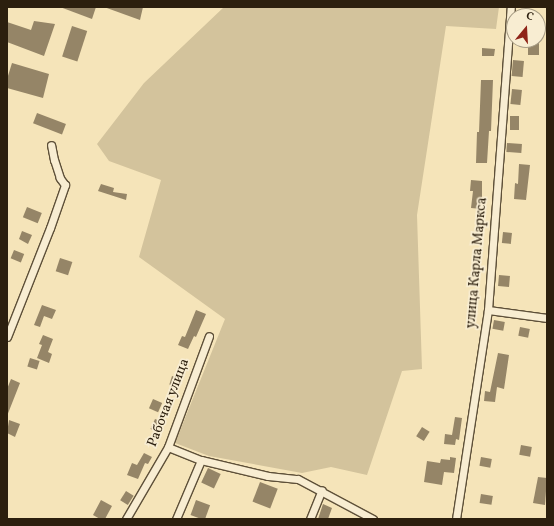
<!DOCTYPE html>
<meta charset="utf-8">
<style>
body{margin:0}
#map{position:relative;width:554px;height:526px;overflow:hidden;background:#f5e4b9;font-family:Vollkorn,serif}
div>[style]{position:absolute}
.green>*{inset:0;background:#d3c39c}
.building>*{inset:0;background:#958567;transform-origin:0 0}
.roads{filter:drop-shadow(1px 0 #5e5039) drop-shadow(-1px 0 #5e5039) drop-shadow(0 1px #5e5039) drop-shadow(0 -1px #5e5039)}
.minor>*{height:7px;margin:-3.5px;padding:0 3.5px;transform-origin:3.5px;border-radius:3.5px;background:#f8edd2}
span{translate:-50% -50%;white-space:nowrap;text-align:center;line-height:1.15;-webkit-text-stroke:3.5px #f8edd2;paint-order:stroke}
.street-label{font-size:14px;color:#2c1f0e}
.frame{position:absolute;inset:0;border:8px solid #2c1f0e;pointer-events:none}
.north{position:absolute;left:506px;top:8px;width:40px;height:40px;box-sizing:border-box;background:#f8edd2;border:1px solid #a69b84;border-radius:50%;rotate:18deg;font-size:11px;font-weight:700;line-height:16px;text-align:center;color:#2c1f0e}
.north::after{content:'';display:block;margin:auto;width:14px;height:18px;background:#8f2418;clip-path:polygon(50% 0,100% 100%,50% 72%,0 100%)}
</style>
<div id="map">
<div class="green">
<i style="clip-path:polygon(224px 7px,499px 7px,496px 29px,446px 26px,417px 215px,422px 369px,402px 371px,367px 475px,331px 467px,302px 473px,209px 456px,175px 443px,225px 319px,139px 257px,161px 180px,109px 161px,97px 144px,144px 83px)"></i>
</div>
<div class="building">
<i style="clip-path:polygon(60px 7px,96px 7px,92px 19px)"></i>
<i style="clip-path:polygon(104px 7px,143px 7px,140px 20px)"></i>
<i style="clip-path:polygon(34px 21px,55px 24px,44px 56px,7px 42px,7px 22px,31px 30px)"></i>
<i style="left:72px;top:26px;width:16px;height:32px;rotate:18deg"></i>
<i style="left:528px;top:40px;width:11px;height:15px"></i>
<i style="clip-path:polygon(482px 48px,495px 49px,494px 56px,482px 56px)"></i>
<i style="left:513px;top:60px;width:11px;height:16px;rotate:5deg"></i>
<i style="clip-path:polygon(12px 63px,49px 74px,43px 98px,7px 88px,7px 79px)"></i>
<i style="clip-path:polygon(481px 80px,493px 80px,491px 131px,489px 131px,487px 163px,476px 163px,477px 132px,479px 132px)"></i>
<i style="left:512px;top:89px;width:10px;height:15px;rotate:6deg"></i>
<i style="left:37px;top:113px;width:31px;height:11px;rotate:21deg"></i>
<i style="left:510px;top:116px;width:9px;height:14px"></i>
<i style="left:507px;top:143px;width:15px;height:9px;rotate:4deg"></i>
<i style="clip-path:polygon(519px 164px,530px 165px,526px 200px,514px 199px,515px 183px,518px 184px)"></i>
<i style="clip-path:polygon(471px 180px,482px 181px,482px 209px,471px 208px,473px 191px,470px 191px)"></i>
<i style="clip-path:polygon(101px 184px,114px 188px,113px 192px,127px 194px,126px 200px,98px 191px)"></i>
<i style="left:27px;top:207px;width:16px;height:11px;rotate:22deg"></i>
<i style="clip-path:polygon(22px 231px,32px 235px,28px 244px,19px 239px)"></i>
<i style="left:503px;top:232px;width:9px;height:11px;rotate:6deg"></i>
<i style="left:14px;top:250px;width:11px;height:9px;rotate:22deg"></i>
<i style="left:60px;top:258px;width:13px;height:14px;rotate:18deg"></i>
<i style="left:499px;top:275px;width:11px;height:11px;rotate:5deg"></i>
<i style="clip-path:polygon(42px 305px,56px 310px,52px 319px,44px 316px,40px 327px,34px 325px)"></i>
<i style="clip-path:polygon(196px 310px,206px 314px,196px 337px,194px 336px,188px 349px,178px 345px,182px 336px,185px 337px)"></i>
<i style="left:494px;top:320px;width:11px;height:9px;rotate:10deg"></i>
<i style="left:520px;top:327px;width:10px;height:9px;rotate:11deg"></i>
<i style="clip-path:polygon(43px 335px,53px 339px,48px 352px,52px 354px,49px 363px,37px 358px,42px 345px,39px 344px)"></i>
<i style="clip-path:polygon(498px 353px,509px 355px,504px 389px,497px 387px,495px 402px,484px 401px,485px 391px,490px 392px)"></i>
<i style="left:30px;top:358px;width:10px;height:9px;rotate:17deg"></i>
<i style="left:172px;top:376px;width:10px;height:9px;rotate:17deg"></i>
<i style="clip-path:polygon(11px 379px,20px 383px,7px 416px,7px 389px)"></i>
<i style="left:153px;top:399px;width:10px;height:10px;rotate:24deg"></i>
<i style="clip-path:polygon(455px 417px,462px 418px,459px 440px,456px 439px,455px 445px,444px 444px,445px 434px,452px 435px)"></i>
<i style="left:155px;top:419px;width:10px;height:11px;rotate:24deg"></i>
<i style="clip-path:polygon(9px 420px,20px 424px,15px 437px,7px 433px)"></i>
<i style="left:422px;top:427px;width:9px;height:11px;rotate:32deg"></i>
<i style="left:521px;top:445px;width:11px;height:10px;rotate:10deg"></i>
<i style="clip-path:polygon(144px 453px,152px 457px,148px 464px,145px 463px,138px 479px,127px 475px,132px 463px,137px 465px)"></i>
<i style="clip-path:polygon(450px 457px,456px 458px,454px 473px,444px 472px,442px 485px,424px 482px,427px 461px,440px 463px,441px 459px,450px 460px)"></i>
<i style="left:481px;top:457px;width:11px;height:9px;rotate:10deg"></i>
<i style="left:208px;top:468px;width:14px;height:16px;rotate:25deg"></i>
<i style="clip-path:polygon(538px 477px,547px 478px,545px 505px,533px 503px)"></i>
<i style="left:260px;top:482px;width:19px;height:21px;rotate:21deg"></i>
<i style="left:126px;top:491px;width:9px;height:11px;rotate:32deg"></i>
<i style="left:481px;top:494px;width:12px;height:9px;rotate:9deg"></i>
<i style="clip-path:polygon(101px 500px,112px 506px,105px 519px,100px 519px,93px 515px)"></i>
<i style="left:196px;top:500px;width:15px;height:16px;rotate:20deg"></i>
<i style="clip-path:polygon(323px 504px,332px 508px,328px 519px,318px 519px)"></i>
</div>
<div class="roads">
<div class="minor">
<i style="left:488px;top:310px;width:60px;rotate:7.7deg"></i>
<i style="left:7px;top:337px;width:117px;rotate:-68.5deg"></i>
<i style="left:50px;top:228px;width:46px;rotate:-70.8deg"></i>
<i style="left:65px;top:185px;width:9px;rotate:-126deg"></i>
<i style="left:60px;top:178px;width:19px;rotate:-108deg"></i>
<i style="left:54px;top:160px;width:15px;rotate:-101deg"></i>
<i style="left:168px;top:447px;width:35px;rotate:22deg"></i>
<i style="left:201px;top:460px;width:69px;rotate:13.4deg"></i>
<i style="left:268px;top:476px;width:30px;rotate:6deg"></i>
<i style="left:298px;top:479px;width:85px;rotate:28.1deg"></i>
<i style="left:126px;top:519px;width:83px;rotate:-59.7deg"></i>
<i style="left:168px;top:447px;width:118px;rotate:-69.7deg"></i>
<i style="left:176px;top:519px;width:64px;rotate:-67deg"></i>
<i style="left:310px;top:519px;width:31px;rotate:-68deg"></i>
<i style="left:456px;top:519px;width:211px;rotate:-81.3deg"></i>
<i style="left:488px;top:310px;width:304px;rotate:-85.7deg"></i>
</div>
</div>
<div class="street-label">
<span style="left:477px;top:263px;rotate:-85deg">улица Карла Маркса</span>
<span style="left:169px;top:403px;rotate:-69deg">Рабочая улица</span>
</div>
<div class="frame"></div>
<div class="north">С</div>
</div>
